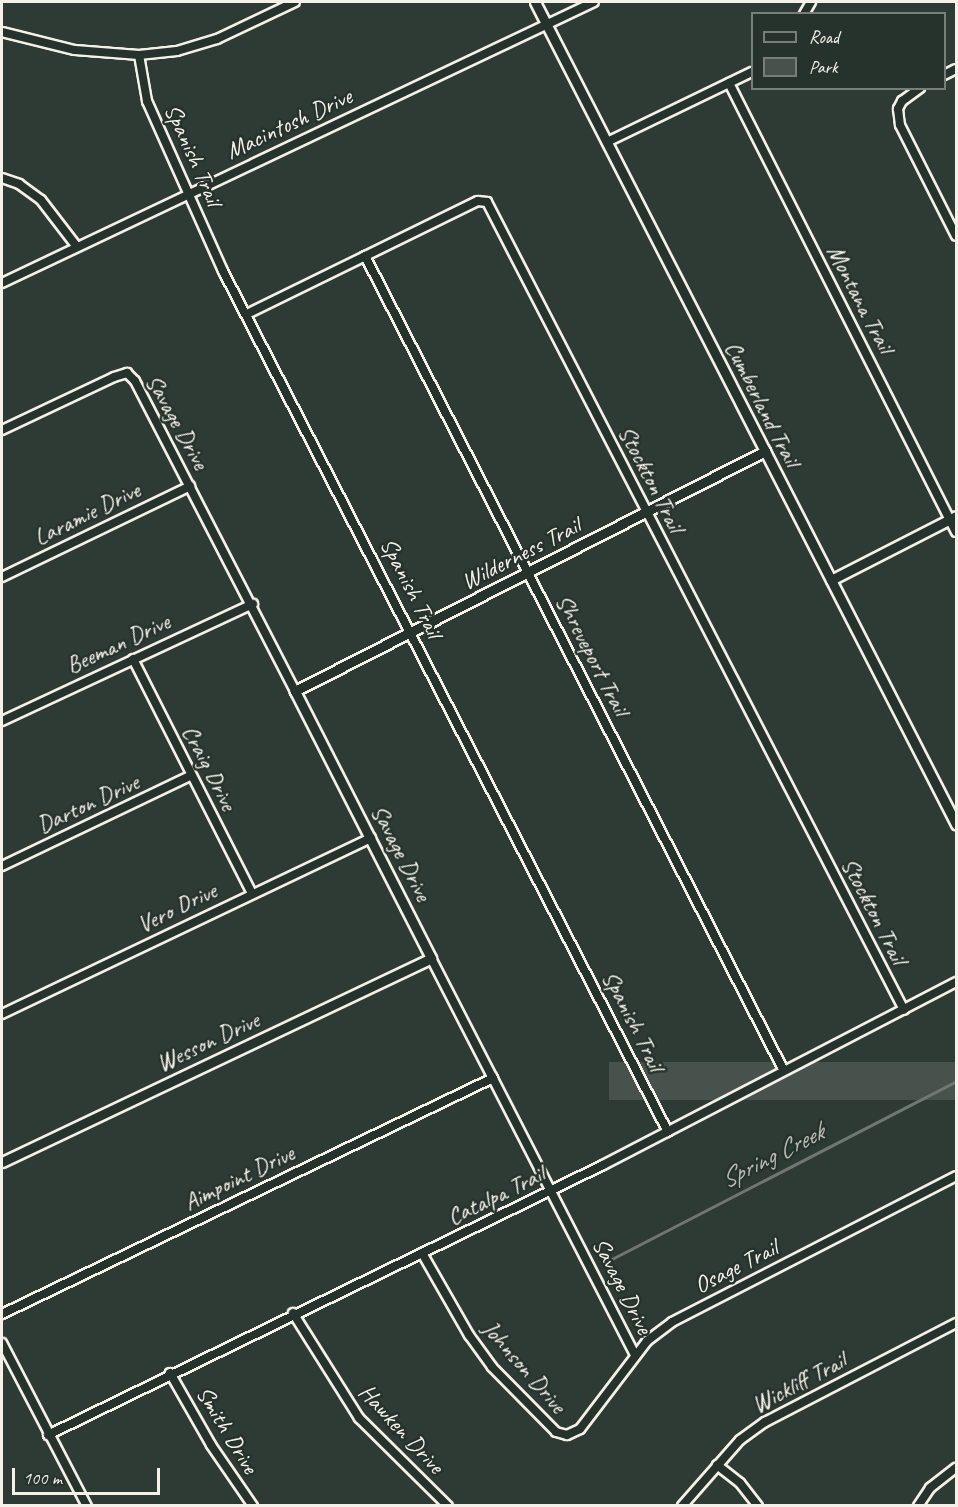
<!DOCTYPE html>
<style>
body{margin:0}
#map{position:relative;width:958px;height:1507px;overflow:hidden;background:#2e3b34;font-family:Caveat,sans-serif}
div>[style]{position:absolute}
.green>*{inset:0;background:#48524c;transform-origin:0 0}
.stream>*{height:3px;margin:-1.5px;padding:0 1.5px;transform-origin:1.5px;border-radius:1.5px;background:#6f7770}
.roads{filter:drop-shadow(2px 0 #f4f1e8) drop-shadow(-2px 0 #f4f1e8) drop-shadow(0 2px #f4f1e8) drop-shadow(0 -2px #f4f1e8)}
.minor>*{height:8px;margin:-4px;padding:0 4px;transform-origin:4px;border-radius:4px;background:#26332d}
.tertiary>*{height:9px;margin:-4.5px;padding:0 4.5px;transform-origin:4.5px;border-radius:4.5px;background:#26332d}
span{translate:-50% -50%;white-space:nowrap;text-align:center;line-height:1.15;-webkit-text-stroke:5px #26332d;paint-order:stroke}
.street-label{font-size:24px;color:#f4f1e8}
.water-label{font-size:26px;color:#b8bab2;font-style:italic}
.frame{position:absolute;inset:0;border:3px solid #f4f1e8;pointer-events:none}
.legend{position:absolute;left:751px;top:12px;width:195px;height:78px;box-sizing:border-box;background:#26332d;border:2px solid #787f78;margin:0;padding:8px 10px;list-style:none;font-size:18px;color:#f4f1e8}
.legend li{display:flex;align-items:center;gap:12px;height:30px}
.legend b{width:30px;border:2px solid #787f78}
.scale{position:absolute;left:12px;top:1468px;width:148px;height:27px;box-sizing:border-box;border:3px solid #f4f1e8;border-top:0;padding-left:8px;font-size:18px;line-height:21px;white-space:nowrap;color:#f4f1e8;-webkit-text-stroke:4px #26332d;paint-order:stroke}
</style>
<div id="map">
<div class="green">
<i style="left:956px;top:1062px;width:38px;height:347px;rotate:90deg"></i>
</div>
<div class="stream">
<i style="left:604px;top:1263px;width:396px;rotate:-27.3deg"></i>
</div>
<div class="roads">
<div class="minor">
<i style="left:804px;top:14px;width:14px;rotate:-60deg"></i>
<i style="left:2px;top:32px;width:75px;rotate:13.9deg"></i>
<i style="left:75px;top:50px;width:64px;rotate:4.5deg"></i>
<i style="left:139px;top:55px;width:38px;rotate:-6deg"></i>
<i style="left:177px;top:51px;width:42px;rotate:-16.7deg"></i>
<i style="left:217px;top:39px;width:86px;rotate:-25.4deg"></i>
<i style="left:139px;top:55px;width:47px;rotate:80.1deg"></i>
<i style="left:147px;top:101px;width:186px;rotate:65.9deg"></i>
<i style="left:223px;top:271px;width:969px;rotate:62.67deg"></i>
<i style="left:944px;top:75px;width:13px;rotate:-27deg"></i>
<i style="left:729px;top:83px;width:503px;rotate:63.18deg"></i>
<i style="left:920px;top:88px;width:22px;rotate:144deg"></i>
<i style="left:902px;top:101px;width:9px;rotate:117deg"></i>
<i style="left:898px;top:109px;width:16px;rotate:83deg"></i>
<i style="left:900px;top:125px;width:124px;rotate:63.2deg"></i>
<i style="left:607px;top:142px;width:161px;rotate:-25.8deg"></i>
<i style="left:2px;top:178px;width:18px;rotate:19deg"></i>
<i style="left:19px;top:184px;width:27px;rotate:36deg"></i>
<i style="left:41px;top:200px;width:59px;rotate:52.5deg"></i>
<i style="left:365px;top:256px;width:916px;rotate:62.79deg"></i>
<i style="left:2px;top:283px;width:655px;rotate:-25.39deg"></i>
<i style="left:247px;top:314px;width:257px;rotate:-26.1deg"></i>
<i style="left:478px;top:201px;width:9px;rotate:6deg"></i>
<i style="left:487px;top:202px;width:909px;rotate:62.7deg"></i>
<i style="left:2px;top:430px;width:124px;rotate:-25.3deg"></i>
<i style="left:114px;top:377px;width:14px;rotate:-17deg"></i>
<i style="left:127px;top:373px;width:11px;rotate:45deg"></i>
<i style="left:135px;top:381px;width:349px;rotate:62.7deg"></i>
<i style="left:2px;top:577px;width:209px;rotate:-25.8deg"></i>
<i style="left:133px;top:659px;width:263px;rotate:63.1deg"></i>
<i style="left:2px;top:721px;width:277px;rotate:-25deg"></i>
<i style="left:2px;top:866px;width:208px;rotate:-25.6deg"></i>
<i style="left:431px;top:958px;width:446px;rotate:62.8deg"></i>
<i style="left:2px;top:1014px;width:409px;rotate:-25.5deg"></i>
<i style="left:422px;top:1253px;width:95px;rotate:60.2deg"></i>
<i style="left:469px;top:1335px;width:39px;rotate:54deg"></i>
<i style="left:492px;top:1367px;width:91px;rotate:45.4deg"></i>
<i style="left:556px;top:1432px;width:11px;rotate:15deg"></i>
<i style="left:567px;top:1435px;width:14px;rotate:-25deg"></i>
<i style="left:580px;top:1429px;width:111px;rotate:-52.7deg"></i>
<i style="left:647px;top:1341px;width:31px;rotate:-37deg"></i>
<i style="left:672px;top:1322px;width:319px;rotate:-27.2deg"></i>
<i style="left:293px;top:1313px;width:124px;rotate:57.8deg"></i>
<i style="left:359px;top:1418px;width:125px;rotate:44.7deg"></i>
<i style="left:2px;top:1314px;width:545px;rotate:-25.67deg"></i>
<i style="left:2px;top:1343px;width:184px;rotate:62.5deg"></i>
<i style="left:170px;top:1373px;width:83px;rotate:60.3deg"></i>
<i style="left:211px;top:1445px;width:74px;rotate:55.5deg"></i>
<i style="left:48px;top:1435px;width:617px;rotate:-25.94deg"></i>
<i style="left:603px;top:1165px;width:398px;rotate:-27.4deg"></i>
<i style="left:717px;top:1465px;width:29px;rotate:38deg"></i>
<i style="left:740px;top:1483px;width:29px;rotate:52deg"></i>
<i style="left:682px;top:1506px;width:88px;rotate:-48.7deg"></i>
<i style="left:740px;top:1440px;width:31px;rotate:-36deg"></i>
<i style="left:765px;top:1422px;width:215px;rotate:-27.4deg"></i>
<i style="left:918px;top:1506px;width:22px;rotate:-56deg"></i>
<i style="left:930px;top:1488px;width:33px;rotate:-38deg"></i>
</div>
<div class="tertiary">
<i style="left:535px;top:2px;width:924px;rotate:62.88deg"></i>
<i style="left:831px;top:580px;width:140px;rotate:-27.1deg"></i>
<i style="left:2px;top:1162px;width:475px;rotate:-25.4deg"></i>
<i style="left:431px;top:958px;width:300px;rotate:-117deg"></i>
<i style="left:295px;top:691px;width:528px;rotate:-27.05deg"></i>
</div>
</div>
<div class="street-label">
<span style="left:289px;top:124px;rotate:-25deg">Macintosh Drive</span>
<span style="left:193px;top:155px;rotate:66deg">Spanish Trail</span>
<span style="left:860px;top:299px;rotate:63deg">Montana Trail</span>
<span style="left:762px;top:404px;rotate:63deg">Cumberland Trail</span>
<span style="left:177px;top:422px;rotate:61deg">Savage Drive</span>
<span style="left:651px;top:479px;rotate:63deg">Stockton Trail</span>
<span style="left:87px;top:514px;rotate:-26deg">Laramie Drive</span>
<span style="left:521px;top:554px;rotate:-27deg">Wilderness Trail</span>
<span style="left:411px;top:588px;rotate:63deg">Spanish Trail</span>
<span style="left:118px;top:644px;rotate:-25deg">Beeman Drive</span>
<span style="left:592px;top:655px;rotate:63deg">Shreveport Trail</span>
<span style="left:209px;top:768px;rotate:63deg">Craig Drive</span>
<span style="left:88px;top:804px;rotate:-25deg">Darton Drive</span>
<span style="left:401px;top:853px;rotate:63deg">Savage Drive</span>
<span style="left:177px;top:908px;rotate:-26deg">Vero Drive</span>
<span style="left:874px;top:911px;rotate:63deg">Stockton Trail</span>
<span style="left:633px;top:1021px;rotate:63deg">Spanish Trail</span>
<span style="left:208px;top:1042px;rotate:-25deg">Wesson Drive</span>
<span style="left:239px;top:1178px;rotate:-26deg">Aimpoint Drive</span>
<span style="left:496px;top:1196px;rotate:-26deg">Catalpa Trail</span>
<span style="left:736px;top:1267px;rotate:-27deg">Osage Trail</span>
<span style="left:622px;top:1286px;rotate:63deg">Savage Drive</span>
<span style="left:524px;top:1367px;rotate:49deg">Johnson Drive</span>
<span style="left:799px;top:1383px;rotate:-28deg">Wickliff Trail</span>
<span style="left:401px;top:1429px;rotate:47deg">Hawken Drive</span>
<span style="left:227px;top:1430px;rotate:59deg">Smith Drive</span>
</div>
<div class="water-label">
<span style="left:772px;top:1156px;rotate:-27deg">Spring Creek</span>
</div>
<div class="frame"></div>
<ul class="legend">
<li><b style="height:8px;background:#26332d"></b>Road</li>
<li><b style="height:16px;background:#48524c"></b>Park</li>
</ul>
<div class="scale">100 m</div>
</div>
